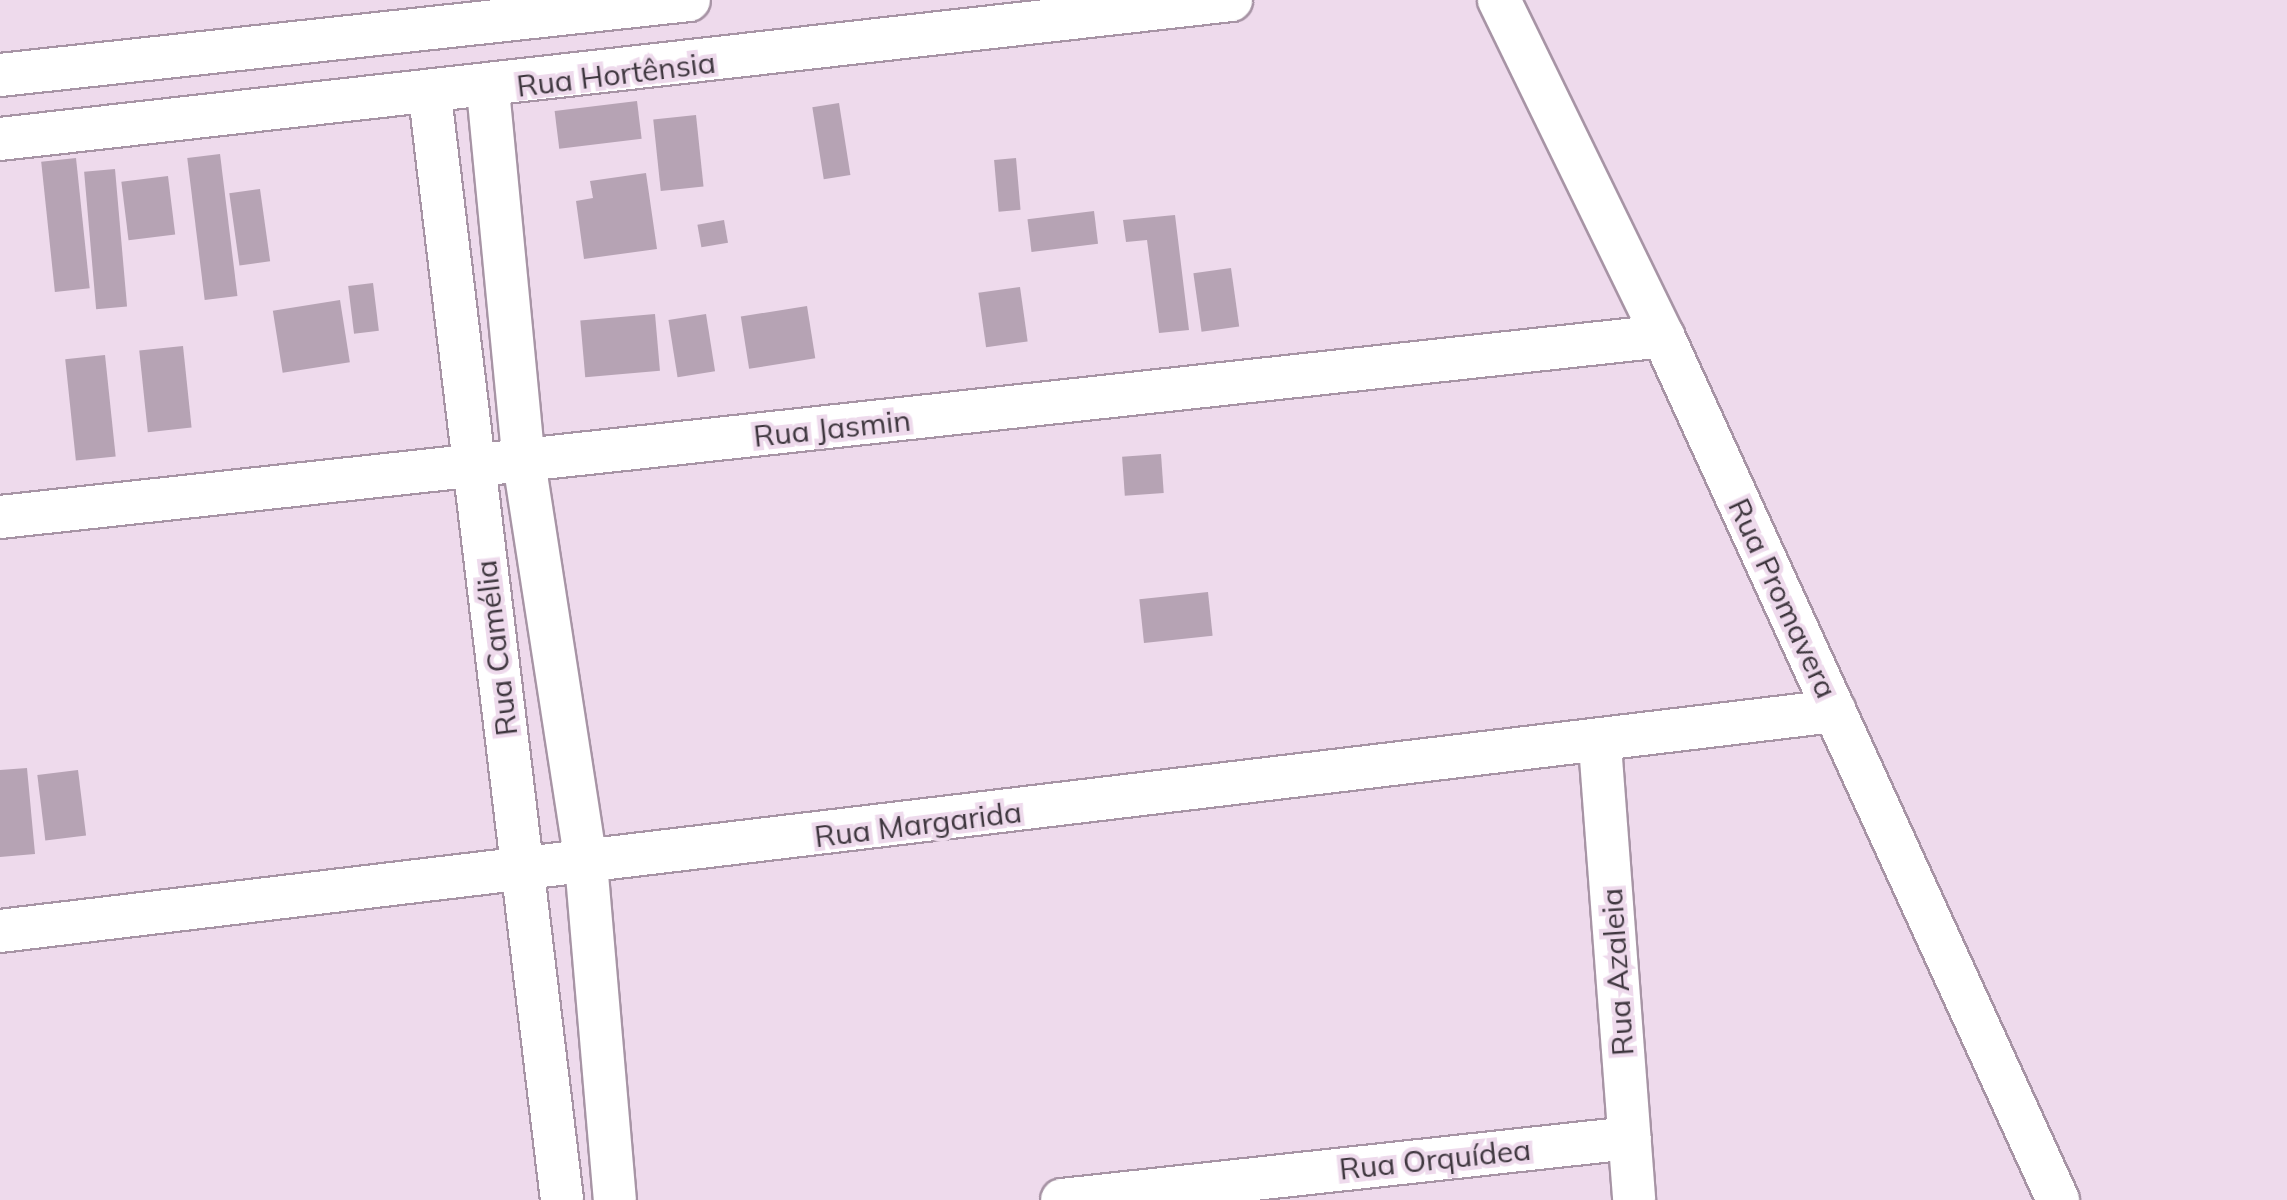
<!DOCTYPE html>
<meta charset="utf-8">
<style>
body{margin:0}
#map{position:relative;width:2287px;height:1200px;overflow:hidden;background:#eedaec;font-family:Mulish,sans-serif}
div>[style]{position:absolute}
.building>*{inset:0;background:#b6a3b4;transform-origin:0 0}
.roads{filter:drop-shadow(2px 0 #a794a5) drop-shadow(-2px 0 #a794a5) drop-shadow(0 2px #a794a5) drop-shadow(0 -2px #a794a5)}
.street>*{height:42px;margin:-21px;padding:0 21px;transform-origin:21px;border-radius:21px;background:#fff}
span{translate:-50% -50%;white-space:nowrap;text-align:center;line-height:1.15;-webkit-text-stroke:8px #eedaec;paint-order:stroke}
.street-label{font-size:30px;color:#3f373f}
</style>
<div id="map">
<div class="building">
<i style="left:637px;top:101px;width:38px;height:83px;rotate:83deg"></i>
<i style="left:839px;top:103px;width:73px;height:27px;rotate:81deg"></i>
<i style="left:696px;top:115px;width:72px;height:43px;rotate:84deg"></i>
<i style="left:220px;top:154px;width:143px;height:33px;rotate:83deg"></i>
<i style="left:76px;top:158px;width:131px;height:35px;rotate:84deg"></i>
<i style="left:1016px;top:158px;width:52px;height:22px;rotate:85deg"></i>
<i style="left:115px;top:169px;width:138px;height:31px;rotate:85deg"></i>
<i style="clip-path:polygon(646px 173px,657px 249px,584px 259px,576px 201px,593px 198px,590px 181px)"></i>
<i style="left:168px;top:176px;width:59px;height:47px;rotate:83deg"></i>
<i style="left:260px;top:189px;width:73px;height:31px;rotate:82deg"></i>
<i style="left:1094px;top:211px;width:33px;height:67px;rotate:83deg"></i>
<i style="clip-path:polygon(1175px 215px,1189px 330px,1159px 333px,1147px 240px,1126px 242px,1123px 220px)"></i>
<i style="left:724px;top:220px;width:23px;height:27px;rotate:80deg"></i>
<i style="left:1231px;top:268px;width:59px;height:38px;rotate:82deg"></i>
<i style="left:373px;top:283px;width:48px;height:25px;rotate:83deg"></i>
<i style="left:1020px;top:287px;width:55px;height:42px;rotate:82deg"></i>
<i style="left:340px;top:300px;width:63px;height:68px;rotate:81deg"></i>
<i style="left:807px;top:306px;width:53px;height:67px;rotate:81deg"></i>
<i style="left:655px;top:314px;width:57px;height:75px;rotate:85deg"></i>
<i style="left:706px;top:314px;width:58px;height:38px;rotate:81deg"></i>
<i style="left:183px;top:346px;width:82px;height:44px;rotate:84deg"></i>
<i style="left:105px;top:355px;width:102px;height:40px;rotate:84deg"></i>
<i style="left:1161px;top:454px;width:39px;height:39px;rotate:86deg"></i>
<i style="left:1208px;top:592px;width:44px;height:69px;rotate:84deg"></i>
<i style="clip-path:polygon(27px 768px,35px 854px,0 857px,0 770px)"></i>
<i style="left:78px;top:770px;width:66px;height:41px;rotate:83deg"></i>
</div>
<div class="roads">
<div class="street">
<i style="left:1499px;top:0;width:374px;rotate:64deg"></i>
<i style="left:1663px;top:336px;width:950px;rotate:65.43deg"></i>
<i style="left:0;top:75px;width:693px;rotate:-6.21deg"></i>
<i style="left:488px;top:90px;width:374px;rotate:84.5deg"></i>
<i style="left:524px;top:462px;width:406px;rotate:81.2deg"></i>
<i style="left:586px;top:863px;width:338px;rotate:85.1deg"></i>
<i style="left:430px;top:96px;width:1112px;rotate:83.18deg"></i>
<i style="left:0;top:139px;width:1239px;rotate:-6.44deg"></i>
<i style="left:0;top:517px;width:1673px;rotate:-6.21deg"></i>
<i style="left:1600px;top:745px;width:456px;rotate:85.7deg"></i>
<i style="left:0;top:931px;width:1848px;rotate:-6.84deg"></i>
<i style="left:1062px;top:1200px;width:571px;rotate:-6.23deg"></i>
</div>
</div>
<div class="street-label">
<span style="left:616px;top:74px;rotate:-7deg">Rua Hortênsia</span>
<span style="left:832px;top:428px;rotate:-6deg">Rua Jasmin</span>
<span style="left:1783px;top:598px;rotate:65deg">Rua Promavera</span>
<span style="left:496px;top:648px;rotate:-97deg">Rua Camélia</span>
<span style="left:918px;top:824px;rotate:-7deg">Rua Margarida</span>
<span style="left:1617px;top:972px;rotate:-94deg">Rua Azaleia</span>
<span style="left:1435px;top:1159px;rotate:-6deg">Rua Orquídea</span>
</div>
</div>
